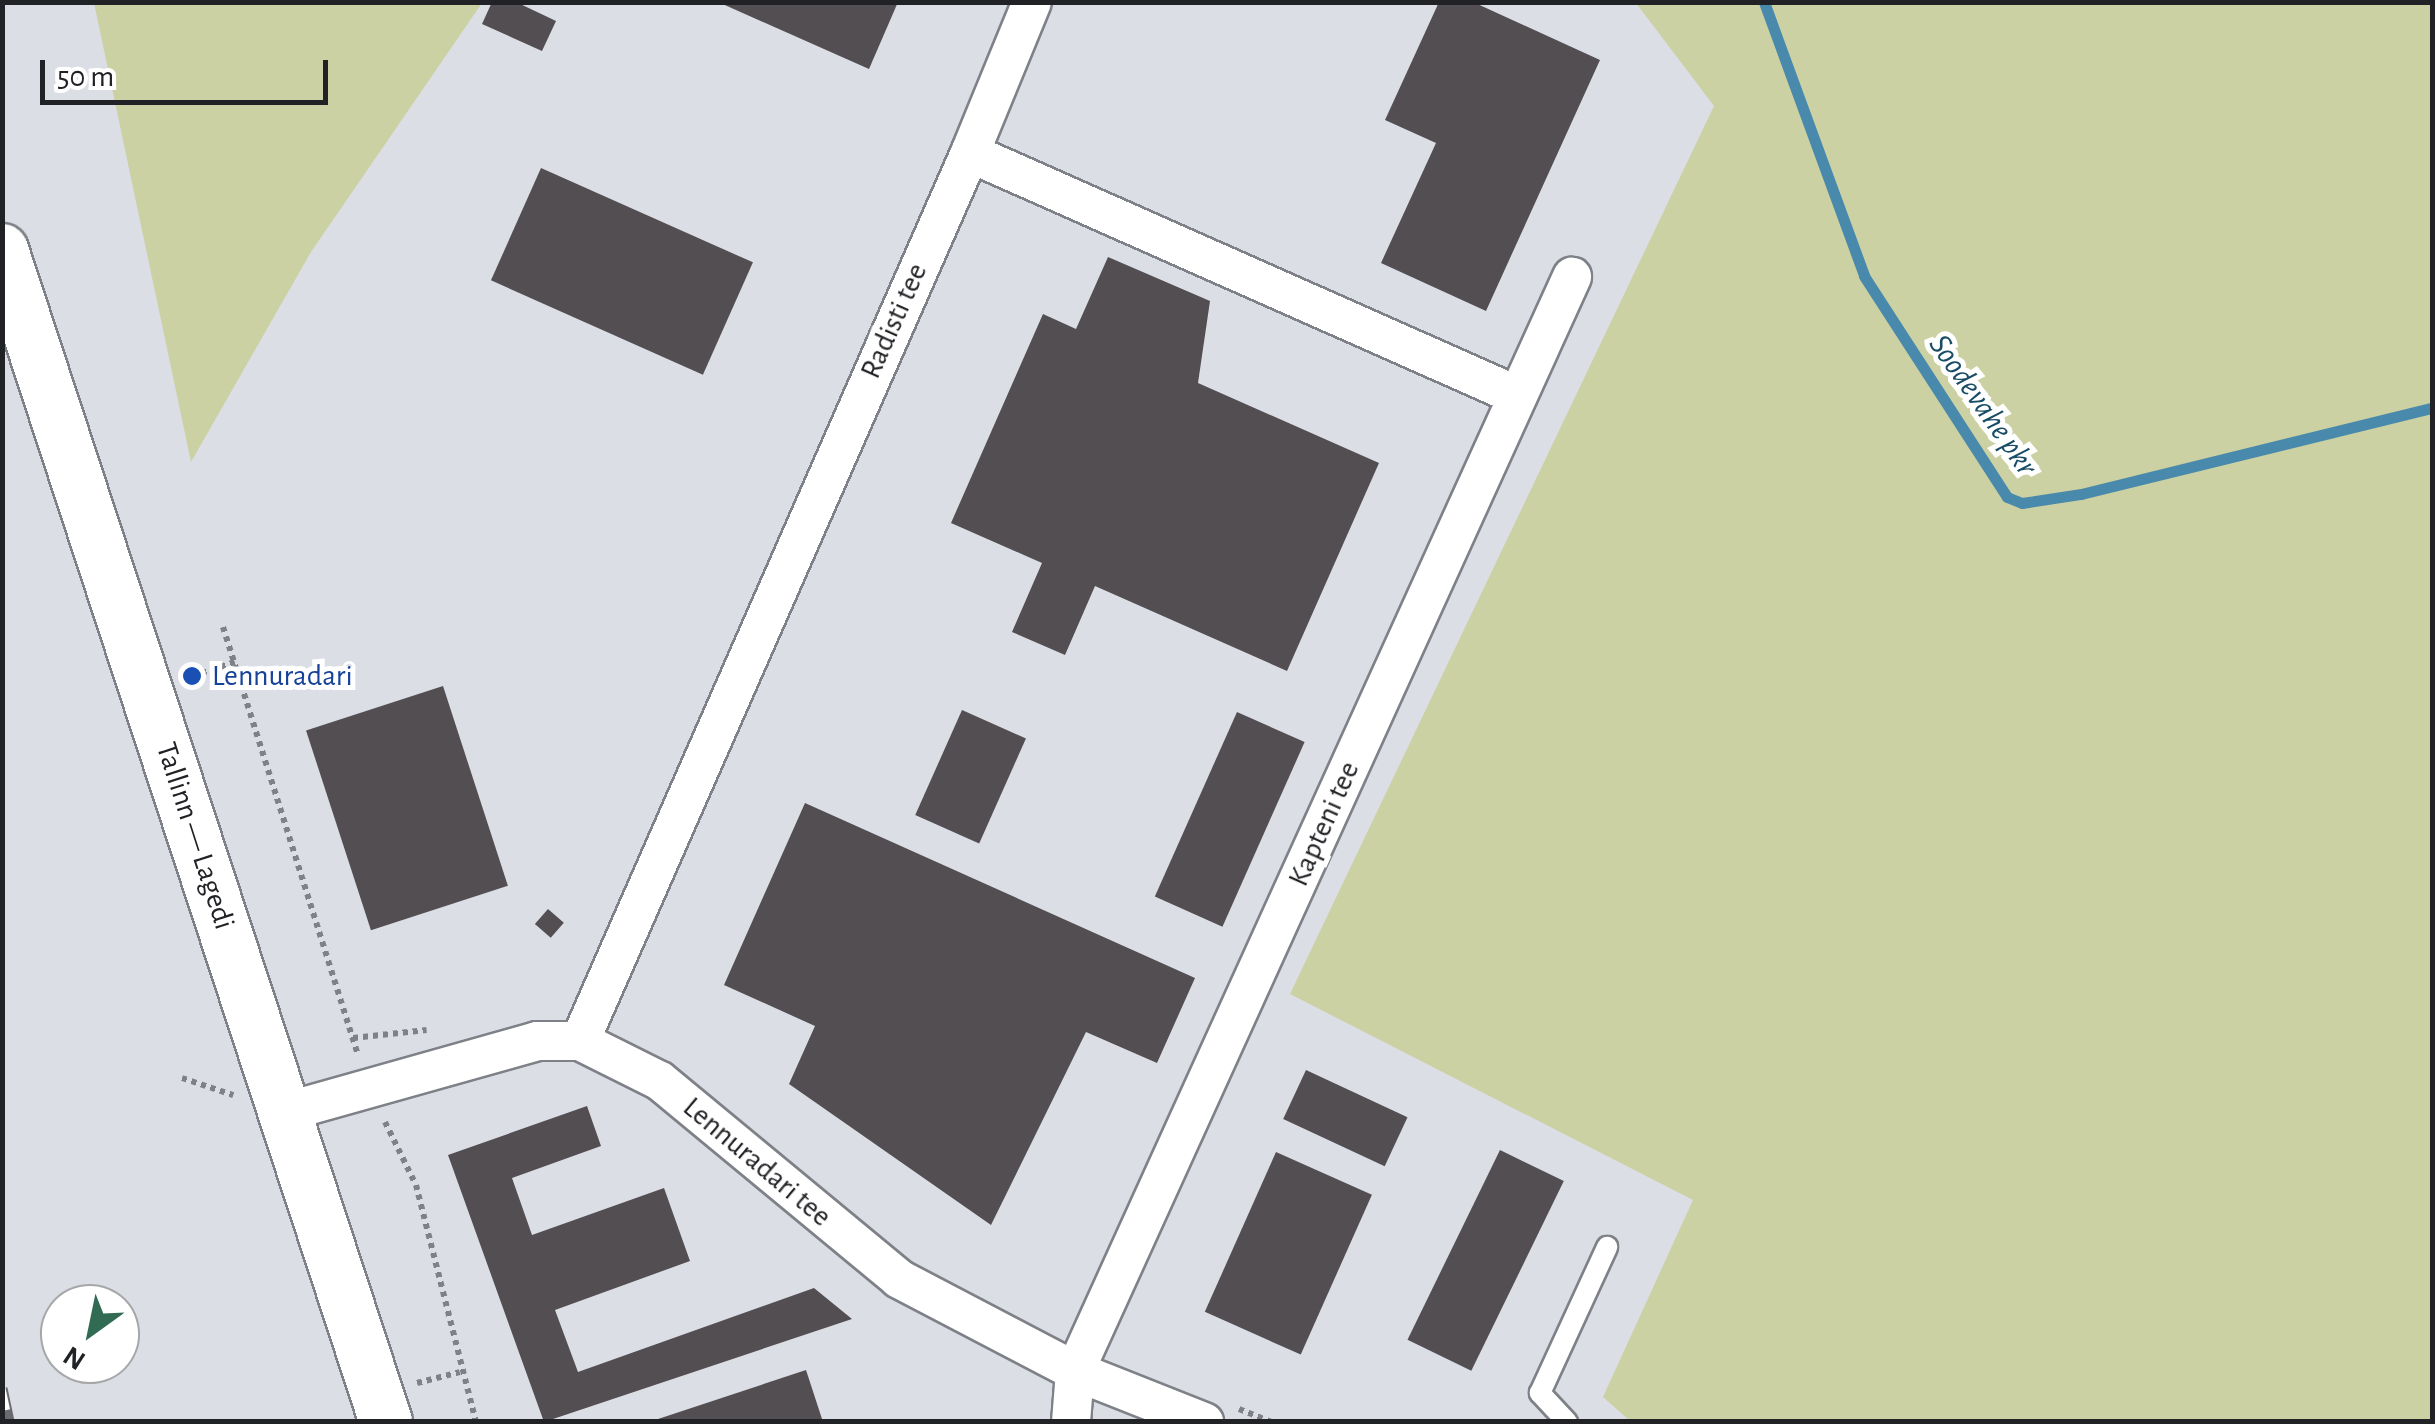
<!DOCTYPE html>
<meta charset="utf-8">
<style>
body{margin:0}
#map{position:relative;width:2435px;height:1424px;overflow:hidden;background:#dbdee5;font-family:"Alegreya Sans",sans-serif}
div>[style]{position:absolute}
.green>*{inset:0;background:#cbd1a2}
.stream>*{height:11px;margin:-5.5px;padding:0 5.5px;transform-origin:5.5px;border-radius:5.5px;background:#4989ac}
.building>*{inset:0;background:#534e52;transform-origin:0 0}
.path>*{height:6px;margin-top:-3px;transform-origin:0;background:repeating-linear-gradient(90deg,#7f8186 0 5px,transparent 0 10px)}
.roads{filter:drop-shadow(2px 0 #7e8187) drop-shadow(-2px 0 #7e8187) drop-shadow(0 2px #7e8187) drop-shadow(0 -2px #7e8187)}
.lane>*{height:20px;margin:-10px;padding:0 10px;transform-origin:10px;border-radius:10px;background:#fff}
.street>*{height:38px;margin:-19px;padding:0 19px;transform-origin:19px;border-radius:19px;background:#fff}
.secondary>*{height:52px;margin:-26px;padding:0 26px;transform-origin:26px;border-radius:26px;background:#fff}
.rail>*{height:11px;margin-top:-5.5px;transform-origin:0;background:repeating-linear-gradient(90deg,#fff 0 22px,#6a6b70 0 44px);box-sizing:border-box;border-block:2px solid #6a6b70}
.dots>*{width:28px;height:28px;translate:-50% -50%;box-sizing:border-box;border:5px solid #fff;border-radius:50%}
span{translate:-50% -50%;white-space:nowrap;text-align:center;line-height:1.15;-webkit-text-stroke:10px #fff;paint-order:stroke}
.street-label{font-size:30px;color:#212225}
.transit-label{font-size:30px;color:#164399}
.left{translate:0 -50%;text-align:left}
.water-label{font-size:32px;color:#194c66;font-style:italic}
.frame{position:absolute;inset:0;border:5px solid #212225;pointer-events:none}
.north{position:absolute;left:40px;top:1284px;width:100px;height:100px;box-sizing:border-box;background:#fff;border:2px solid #a6a7a8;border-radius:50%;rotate:213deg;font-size:28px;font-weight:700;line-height:40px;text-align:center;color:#212225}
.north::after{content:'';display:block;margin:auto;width:35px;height:45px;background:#326b54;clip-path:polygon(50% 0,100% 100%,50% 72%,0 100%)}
.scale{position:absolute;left:40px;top:60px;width:288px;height:45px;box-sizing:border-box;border:5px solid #212225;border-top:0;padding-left:12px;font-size:30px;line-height:35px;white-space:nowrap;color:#212225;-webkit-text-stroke:8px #fff;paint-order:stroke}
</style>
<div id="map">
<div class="green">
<i style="clip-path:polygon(94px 3px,482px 3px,311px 252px,191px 462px)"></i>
<i style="clip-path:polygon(1636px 3px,2432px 3px,2432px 1421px,1630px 1421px,1603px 1397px,1693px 1200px,1290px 994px,1714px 106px)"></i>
</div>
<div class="stream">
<i style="left:1764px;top:2px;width:292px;rotate:69.9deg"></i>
<i style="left:1864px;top:276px;width:263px;rotate:57.1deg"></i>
<i style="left:2007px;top:497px;width:16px;rotate:22deg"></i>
<i style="left:2022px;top:503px;width:60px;rotate:-8.7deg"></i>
<i style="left:2081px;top:494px;width:361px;rotate:-13.8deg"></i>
</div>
<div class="building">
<i style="clip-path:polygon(492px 2px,516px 2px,556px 21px,542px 51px,482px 24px)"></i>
<i style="clip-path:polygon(718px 2px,898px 2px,869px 69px)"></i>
<i style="clip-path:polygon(1439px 2px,1473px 2px,1600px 60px,1486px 311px,1381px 263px,1436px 143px,1385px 120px)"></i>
<i style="left:541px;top:168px;width:232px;height:123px;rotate:24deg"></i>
<i style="clip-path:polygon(1108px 257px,1210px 301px,1198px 383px,1379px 463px,1287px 671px,1095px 586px,1065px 655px,1012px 632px,1042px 563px,951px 523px,1043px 314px,1076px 329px)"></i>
<i style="left:443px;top:686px;width:210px;height:144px;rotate:72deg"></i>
<i style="left:962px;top:710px;width:70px;height:115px;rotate:24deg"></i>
<i style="left:1237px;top:712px;width:74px;height:202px;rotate:24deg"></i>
<i style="clip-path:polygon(805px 803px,1195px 978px,1157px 1063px,1086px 1032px,991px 1225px,789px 1084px,815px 1026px,724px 985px)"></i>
<i style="left:548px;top:909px;width:21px;height:20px;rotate:41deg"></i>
<i style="left:1306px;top:1070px;width:112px;height:54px;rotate:25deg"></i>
<i style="clip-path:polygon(587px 1106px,601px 1146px,512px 1178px,532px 1235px,664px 1188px,690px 1261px,555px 1310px,578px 1372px,814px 1288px,852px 1319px,544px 1422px,448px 1155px)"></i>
<i style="left:1500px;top:1150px;width:71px;height:211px;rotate:26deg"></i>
<i style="left:1276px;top:1152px;width:105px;height:175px;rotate:24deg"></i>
<i style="clip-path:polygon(806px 1370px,823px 1422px,652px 1422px,652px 1421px)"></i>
</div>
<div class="path">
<i style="left:223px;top:627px;width:449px;rotate:72.5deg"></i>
<i style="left:192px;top:676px;width:45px;rotate:-18deg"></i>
<i style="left:353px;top:1038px;width:74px;rotate:-6.2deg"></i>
<i style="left:182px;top:1078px;width:54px;rotate:18.4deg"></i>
<i style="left:385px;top:1122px;width:70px;rotate:63.8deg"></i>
<i style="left:416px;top:1185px;width:244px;rotate:75.8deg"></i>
<i style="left:417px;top:1383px;width:44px;rotate:-14.3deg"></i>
<i style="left:1239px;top:1409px;width:35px;rotate:22deg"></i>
</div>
<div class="roads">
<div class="lane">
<i style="left:1567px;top:1422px;width:40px;rotate:-133deg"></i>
<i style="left:1540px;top:1393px;width:161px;rotate:-65.3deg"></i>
</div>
<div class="street">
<i style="left:970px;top:153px;width:163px;rotate:-67.7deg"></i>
<i style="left:580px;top:1041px;width:970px;rotate:-66.29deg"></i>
<i style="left:970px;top:153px;width:599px;rotate:23.91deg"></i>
<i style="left:285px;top:1112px;width:262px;rotate:-15.7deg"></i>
<i style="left:537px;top:1041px;width:43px"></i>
<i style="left:580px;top:1041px;width:89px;rotate:26.6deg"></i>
<i style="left:660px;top:1081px;width:310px;rotate:39.6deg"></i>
<i style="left:899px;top:1279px;width:199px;rotate:27.6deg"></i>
<i style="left:1075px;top:1371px;width:139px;rotate:21.6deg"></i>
<i style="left:1071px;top:1422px;width:51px;rotate:-85.5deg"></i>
<i style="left:1075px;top:1371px;width:1202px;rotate:-65.57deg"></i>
</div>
<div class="secondary">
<i style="left:2px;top:250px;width:1233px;rotate:71.86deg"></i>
</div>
</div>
<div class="rail">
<i style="left:2px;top:1388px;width:35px;rotate:78deg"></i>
</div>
<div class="dots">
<i style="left:192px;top:676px;background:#1a4fb4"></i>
</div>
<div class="street-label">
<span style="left:894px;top:321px;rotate:-66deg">Radisti tee</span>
<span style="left:1324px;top:824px;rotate:-66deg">Kapteni tee</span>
<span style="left:195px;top:836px;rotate:72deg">Tallinn — Lagedi</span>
<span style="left:757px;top:1162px;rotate:40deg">Lennuradari tee</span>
</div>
<div class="transit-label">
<span class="left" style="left:212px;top:676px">Lennuradari</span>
</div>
<div class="water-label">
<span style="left:1983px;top:405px;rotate:55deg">Soodevahe pkr</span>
</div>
<div class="frame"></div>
<div class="north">N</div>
<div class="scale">50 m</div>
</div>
